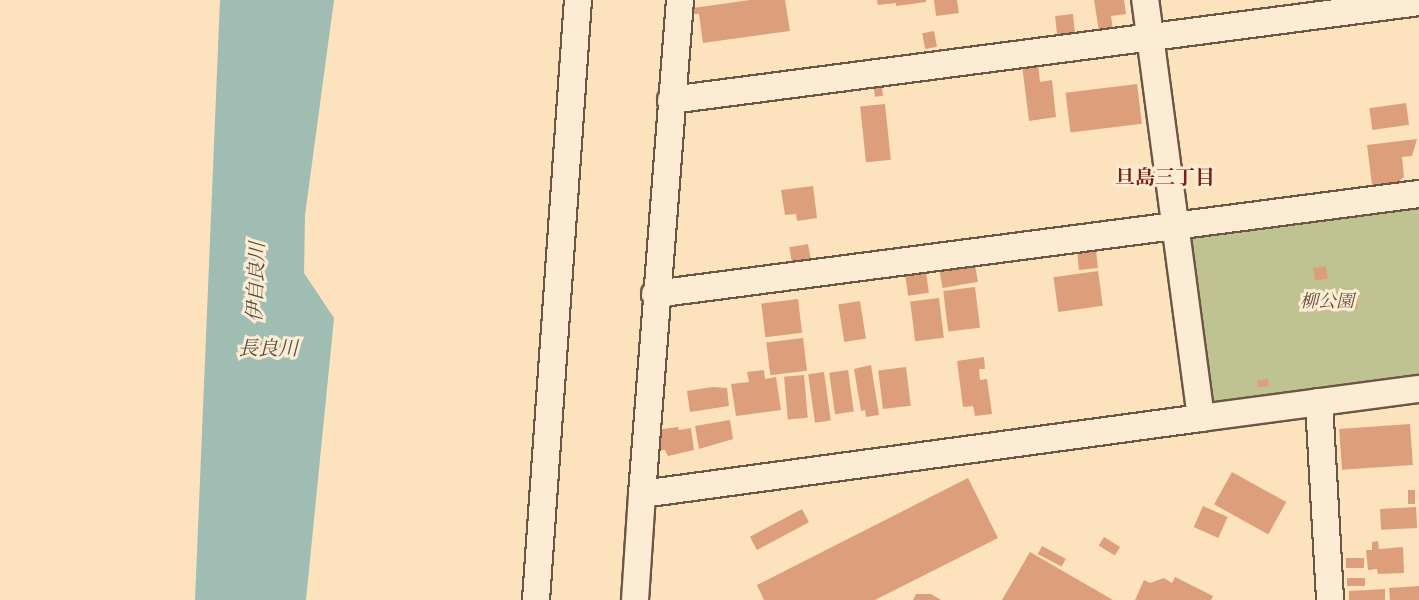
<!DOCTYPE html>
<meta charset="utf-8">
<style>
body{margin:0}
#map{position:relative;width:1419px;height:600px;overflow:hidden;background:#fce2bd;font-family:"Sorts Mill Goudy","Noto Serif JP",serif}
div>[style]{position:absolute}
.green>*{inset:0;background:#bfc391}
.water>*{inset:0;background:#9fbdb2}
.building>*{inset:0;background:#dd9f7b;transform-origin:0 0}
.roads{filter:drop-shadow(2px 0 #6c5644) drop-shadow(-2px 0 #6c5644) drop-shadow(0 2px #6c5644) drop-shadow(0 -2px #6c5644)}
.minor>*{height:26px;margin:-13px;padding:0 13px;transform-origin:13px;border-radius:13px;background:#fdecd4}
span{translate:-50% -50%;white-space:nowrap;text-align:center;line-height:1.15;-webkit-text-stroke:6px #fdecd4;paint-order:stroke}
.park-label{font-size:18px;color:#5d4f39;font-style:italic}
.neighbourhood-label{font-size:20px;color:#7a1f14;font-weight:700}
.water-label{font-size:20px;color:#554d42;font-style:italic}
</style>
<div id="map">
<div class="green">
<i style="clip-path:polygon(1419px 202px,1419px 379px,1219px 405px,1211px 399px,1189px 243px,1196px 232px)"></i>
</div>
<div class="water">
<i style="clip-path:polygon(220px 0,334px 0,305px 215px,304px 273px,334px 318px,306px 600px,195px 600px)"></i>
</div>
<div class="building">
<i style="clip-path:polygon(750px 0,785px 0,790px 31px,703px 43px,699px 14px,694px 14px,693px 8px)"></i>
<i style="clip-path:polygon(877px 0,926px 0,926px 2px,896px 6px,896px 3px,878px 5px)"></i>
<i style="clip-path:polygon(934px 0,957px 0,959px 13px,936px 16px)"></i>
<i style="clip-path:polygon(1094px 0,1124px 0,1126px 14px,1111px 16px,1113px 29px,1099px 31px)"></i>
<i style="left:1073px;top:14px;width:20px;height:18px;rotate:84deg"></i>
<i style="left:934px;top:31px;width:16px;height:12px;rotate:79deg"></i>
<i style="clip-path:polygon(1038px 64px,1040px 82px,1052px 80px,1056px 117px,1029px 121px,1022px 65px)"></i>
<i style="left:1137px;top:84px;width:40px;height:72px;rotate:83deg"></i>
<i style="left:882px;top:87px;width:9px;height:8px;rotate:84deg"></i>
<i style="left:1406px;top:103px;width:22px;height:37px;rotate:82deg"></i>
<i style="left:885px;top:104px;width:56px;height:25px;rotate:84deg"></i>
<i style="clip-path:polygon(1417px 139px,1412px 156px,1402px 157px,1404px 177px,1398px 182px,1372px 185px,1367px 145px)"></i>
<i style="clip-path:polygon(813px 186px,817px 218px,797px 221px,796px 214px,785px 215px,781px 190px)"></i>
<i style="left:808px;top:244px;width:17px;height:19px;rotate:80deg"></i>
<i style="left:1096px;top:250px;width:18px;height:19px;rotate:84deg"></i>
<i style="left:975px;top:265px;width:17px;height:36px;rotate:80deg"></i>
<i style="left:1326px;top:266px;width:13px;height:13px;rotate:81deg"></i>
<i style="left:1098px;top:271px;width:35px;height:45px;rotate:82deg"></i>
<i style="left:926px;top:272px;width:21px;height:21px;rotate:82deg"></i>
<i style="left:975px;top:287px;width:41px;height:32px;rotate:83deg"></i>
<i style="left:1357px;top:295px;width:14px;height:15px;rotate:86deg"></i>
<i style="left:939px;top:298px;width:40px;height:29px;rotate:83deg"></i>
<i style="left:798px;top:299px;width:34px;height:37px;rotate:83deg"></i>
<i style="left:860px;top:301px;width:38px;height:22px;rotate:81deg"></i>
<i style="left:803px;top:338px;width:33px;height:37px;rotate:83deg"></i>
<i style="clip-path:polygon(984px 357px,985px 369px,979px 369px,980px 380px,987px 379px,992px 414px,975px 416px,973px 406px,963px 407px,957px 361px)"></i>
<i style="clip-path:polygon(871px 365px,879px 415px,866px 417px,865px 410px,861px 411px,854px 369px)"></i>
<i style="left:906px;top:367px;width:39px;height:28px;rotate:83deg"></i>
<i style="clip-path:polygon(764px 370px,765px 379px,776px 377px,781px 410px,736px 416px,731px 384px,749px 382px,747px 372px)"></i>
<i style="left:848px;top:370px;width:42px;height:19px;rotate:82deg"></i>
<i style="left:824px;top:372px;width:49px;height:16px;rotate:82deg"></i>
<i style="left:804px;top:375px;width:43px;height:20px;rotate:85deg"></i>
<i style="left:1268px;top:379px;width:7px;height:11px;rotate:82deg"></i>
<i style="clip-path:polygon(712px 387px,727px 388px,729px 406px,690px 412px,687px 391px)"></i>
<i style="clip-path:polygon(730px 420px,733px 439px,699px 449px,695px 426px)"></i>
<i style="left:1410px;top:424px;width:41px;height:71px;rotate:86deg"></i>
<i style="clip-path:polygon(678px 427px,679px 430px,691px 428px,694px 450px,668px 456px,665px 450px,660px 450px,656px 430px)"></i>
<i style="left:1232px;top:472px;width:62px;height:37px;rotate:29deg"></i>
<i style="clip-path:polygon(968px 478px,998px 538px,875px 600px,764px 600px,757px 585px)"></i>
<i style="left:1408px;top:490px;width:7px;height:14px"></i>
<i style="left:1203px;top:506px;width:27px;height:23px;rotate:24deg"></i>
<i style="left:1416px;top:507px;width:21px;height:36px;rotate:87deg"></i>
<i style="left:802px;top:509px;width:15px;height:59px;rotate:62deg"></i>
<i style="left:1104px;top:537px;width:19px;height:10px;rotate:32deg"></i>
<i style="clip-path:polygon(1378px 541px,1379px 549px,1403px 547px,1404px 573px,1378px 574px,1377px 569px,1368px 570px,1366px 550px,1372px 550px,1372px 542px)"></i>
<i style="left:1042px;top:546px;width:27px;height:9px;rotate:28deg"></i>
<i style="clip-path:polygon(1030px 552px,1113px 600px,1002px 600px)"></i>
<i style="left:1364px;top:558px;width:10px;height:18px;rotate:90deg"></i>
<i style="clip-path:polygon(1175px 577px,1213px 596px,1211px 600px,1135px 600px,1144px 580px,1150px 583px,1164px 578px,1172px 583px)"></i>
<i style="left:1365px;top:578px;width:8px;height:18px;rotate:90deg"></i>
<i style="clip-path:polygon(1419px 586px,1419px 600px,1390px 600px,1389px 588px)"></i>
<i style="clip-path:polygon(1385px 589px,1385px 600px,1349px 600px,1349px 591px)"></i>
<i style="clip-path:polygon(916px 594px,931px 594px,941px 600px,913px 600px)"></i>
</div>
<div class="roads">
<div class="minor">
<i style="left:680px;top:0;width:495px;rotate:94.4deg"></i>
<i style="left:642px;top:494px;width:564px;rotate:-7.74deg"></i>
<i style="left:1201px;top:418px;width:422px;rotate:-97.6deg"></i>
<i style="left:671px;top:100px;width:754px;rotate:-7.46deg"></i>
<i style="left:655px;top:294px;width:771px;rotate:-7.46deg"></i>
<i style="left:1319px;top:402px;width:198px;rotate:86.8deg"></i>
<i style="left:1201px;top:418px;width:220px;rotate:-7.6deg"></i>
<i style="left:536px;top:600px;width:601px;rotate:-86deg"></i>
<i style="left:635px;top:600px;width:106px;rotate:-86.2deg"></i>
</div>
</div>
<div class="park-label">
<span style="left:1327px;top:303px">柳公園</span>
</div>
<div class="neighbourhood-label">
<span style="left:1165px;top:179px">旦島三丁目</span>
</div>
<div class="water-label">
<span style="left:258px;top:282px;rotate:-88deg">伊自良川</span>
<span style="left:268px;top:350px">長良川</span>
</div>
</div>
